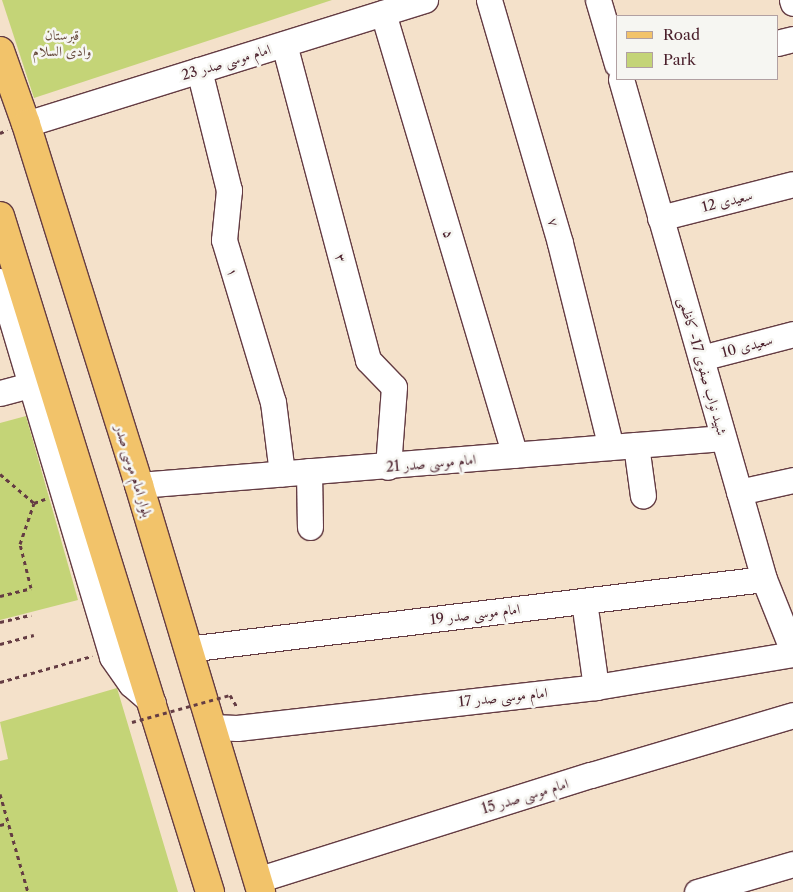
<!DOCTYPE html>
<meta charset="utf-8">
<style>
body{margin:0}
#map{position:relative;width:793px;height:892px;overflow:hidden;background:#f4e1ca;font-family:"Libre Caslon Text",Amiri,serif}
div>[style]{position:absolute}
.green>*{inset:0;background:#c4d477}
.path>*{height:3px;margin-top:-1.5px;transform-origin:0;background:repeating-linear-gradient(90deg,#643c43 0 4px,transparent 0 8px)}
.roads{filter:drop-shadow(1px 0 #643c43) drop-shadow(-1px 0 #643c43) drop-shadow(0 1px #643c43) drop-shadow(0 -1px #643c43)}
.minor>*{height:25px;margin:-12.5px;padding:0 12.5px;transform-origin:12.5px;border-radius:12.5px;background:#fff}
.major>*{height:28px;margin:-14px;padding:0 14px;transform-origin:14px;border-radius:14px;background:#f2c36a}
.path-bridge>*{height:3px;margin-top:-1.5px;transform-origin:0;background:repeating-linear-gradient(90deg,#643c43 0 4px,transparent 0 8px)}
span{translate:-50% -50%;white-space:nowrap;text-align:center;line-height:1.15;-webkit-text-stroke:5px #f6f6f2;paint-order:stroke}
.park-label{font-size:14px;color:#684c3e}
.street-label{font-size:14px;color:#4a1f2b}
.legend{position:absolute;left:616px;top:15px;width:162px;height:65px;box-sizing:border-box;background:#f6f6f2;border:1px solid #b1a0a2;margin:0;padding:6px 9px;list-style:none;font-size:15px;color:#4a1f2b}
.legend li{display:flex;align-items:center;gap:10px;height:25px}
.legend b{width:25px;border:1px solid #b1a0a2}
</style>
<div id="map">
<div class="green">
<i style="clip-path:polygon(2px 0,332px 0,34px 98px)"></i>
<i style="clip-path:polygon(26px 416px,78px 600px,0 620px,0 423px)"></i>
<i style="clip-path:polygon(117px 688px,178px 892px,0 892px,0 761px,8px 759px,0 722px)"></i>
</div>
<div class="path">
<i style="left:0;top:133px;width:8px;rotate:-23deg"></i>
<i style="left:0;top:474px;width:45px;rotate:40.5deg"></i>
<i style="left:34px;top:503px;width:12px;rotate:-20deg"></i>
<i style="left:0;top:596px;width:32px;rotate:-14deg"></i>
<i style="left:31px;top:588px;width:45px;rotate:-104deg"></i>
<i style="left:20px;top:544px;width:43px;rotate:-71.1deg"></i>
<i style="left:0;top:622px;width:32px;rotate:-13deg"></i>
<i style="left:0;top:644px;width:35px;rotate:-15deg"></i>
<i style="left:0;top:682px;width:96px;rotate:-15.8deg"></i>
<i style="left:230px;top:695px;width:14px;rotate:60deg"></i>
<i style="left:0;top:794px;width:102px;rotate:74.1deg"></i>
<i style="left:0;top:825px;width:8px;rotate:-14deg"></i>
</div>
<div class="roads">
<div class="minor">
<i style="left:489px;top:0;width:253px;rotate:73.7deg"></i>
<i style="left:560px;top:243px;width:210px;rotate:76deg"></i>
<i style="left:598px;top:0;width:67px;rotate:73.5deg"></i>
<i style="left:792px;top:0;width:3px;rotate:72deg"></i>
<i style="left:383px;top:13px;width:461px;rotate:73.4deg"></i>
<i style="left:777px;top:43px;width:16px;rotate:-14deg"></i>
<i style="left:284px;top:44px;width:327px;rotate:75.1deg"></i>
<i style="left:368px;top:360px;width:37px;rotate:46deg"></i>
<i style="left:394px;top:387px;width:80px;rotate:94.3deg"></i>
<i style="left:199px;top:70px;width:124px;rotate:76deg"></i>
<i style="left:229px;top:190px;width:50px;rotate:95.7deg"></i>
<i style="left:224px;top:240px;width:169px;rotate:73.2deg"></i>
<i style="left:273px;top:402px;width:72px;rotate:82.8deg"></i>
<i style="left:621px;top:79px;width:520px;rotate:74.04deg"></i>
<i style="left:764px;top:579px;width:78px;rotate:68.1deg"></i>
<i style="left:26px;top:124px;width:418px;rotate:-17.3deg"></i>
<i style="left:660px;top:218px;width:137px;rotate:-14.3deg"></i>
<i style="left:0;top:281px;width:392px;rotate:73.4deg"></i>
<i style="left:112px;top:657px;width:33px;rotate:55deg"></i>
<i style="left:131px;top:684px;width:29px;rotate:41deg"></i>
<i style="left:701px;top:358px;width:95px;rotate:-14.6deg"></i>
<i style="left:0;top:393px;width:31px;rotate:-15deg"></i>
<i style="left:636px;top:445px;width:51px;rotate:82.2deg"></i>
<i style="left:309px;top:471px;width:56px;rotate:89deg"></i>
<i style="left:139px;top:485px;width:586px;rotate:-4.6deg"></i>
<i style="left:739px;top:492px;width:55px;rotate:-12.5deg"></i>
<i style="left:584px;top:601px;width:87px;rotate:82.1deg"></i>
<i style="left:187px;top:649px;width:581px;rotate:-6.92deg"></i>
<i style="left:211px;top:727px;width:26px;rotate:2deg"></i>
<i style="left:237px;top:728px;width:361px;rotate:-6.5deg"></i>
<i style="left:596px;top:687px;width:200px;rotate:-9.5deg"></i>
<i style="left:257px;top:880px;width:350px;rotate:-17.5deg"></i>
<i style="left:591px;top:775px;width:211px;rotate:-16.5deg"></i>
<i style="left:697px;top:892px;width:100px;rotate:-16.3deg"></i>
</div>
<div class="major">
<i style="left:0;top:51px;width:77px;rotate:70.4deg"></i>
<i style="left:26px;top:124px;width:378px;rotate:72.6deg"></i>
<i style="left:139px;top:485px;width:425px;rotate:73.3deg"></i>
<i style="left:0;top:216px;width:708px;rotate:72.74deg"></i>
</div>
</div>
<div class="path-bridge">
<i style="left:132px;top:722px;width:102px;rotate:-15.4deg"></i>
</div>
<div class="park-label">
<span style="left:62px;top:43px">قبرستان<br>وادی السلام</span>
</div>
<div class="street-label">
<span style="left:226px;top:62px;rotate:-17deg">امام موسی صدر 23</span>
<span style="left:727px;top:201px;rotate:-14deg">سعیدی 12</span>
<span style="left:554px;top:222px;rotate:74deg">۷</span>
<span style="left:449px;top:234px;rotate:73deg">۵</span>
<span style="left:341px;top:258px;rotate:75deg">۳</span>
<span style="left:233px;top:272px;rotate:73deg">۱</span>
<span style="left:747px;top:346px;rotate:-15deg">سعیدی 10</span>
<span style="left:703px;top:366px;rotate:74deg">شهید نواب صفوی 17- کاظمی</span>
<span style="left:431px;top:463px;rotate:-5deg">امام موسی صدر 21</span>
<span style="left:134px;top:471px;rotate:73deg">بلوار امام موسی صدر</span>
<span style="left:475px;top:614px;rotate:-7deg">امام موسی صدر 19</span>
<span style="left:503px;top:697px;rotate:-6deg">امام موسی صدر 17</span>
<span style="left:525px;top:796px;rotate:-17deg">امام موسی صدر 15</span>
</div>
<ul class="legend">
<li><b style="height:6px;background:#f2c36a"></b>Road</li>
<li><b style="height:14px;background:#c4d477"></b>Park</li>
</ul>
</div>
